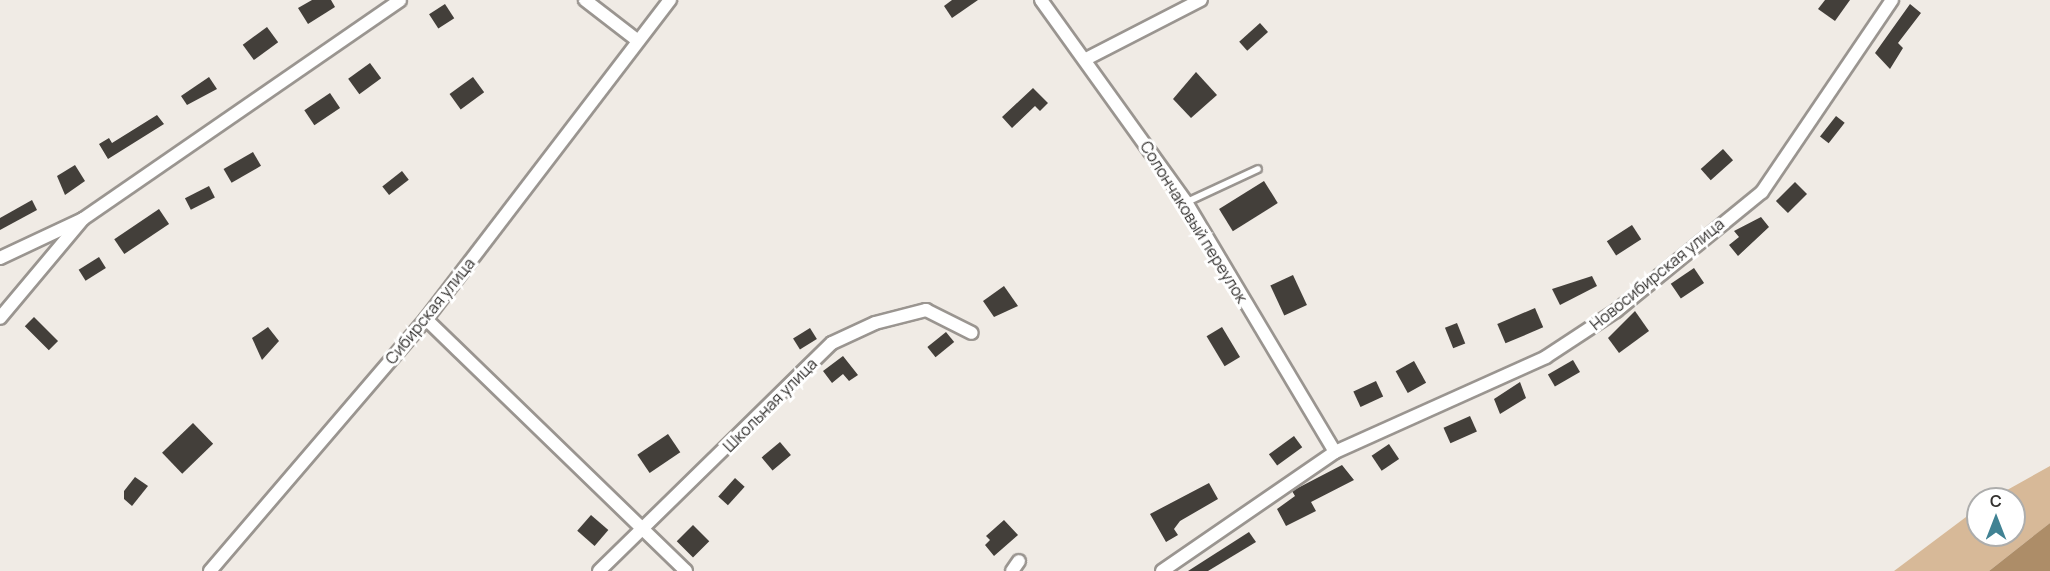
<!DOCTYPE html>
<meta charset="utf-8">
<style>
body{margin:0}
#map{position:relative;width:2050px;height:571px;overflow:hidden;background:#f0ebe5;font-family:Manrope,sans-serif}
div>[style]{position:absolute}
.green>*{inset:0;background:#d7b998}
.water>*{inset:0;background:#ad8d68}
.building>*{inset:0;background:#433f3a;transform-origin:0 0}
.roads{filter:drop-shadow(2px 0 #9a9590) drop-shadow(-2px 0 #9a9590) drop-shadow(0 2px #9a9590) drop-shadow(0 -2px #9a9590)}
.service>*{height:6px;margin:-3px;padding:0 3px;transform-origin:3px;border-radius:3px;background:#fff}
.minor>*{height:12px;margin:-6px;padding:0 6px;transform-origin:6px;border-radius:6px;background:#fff}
span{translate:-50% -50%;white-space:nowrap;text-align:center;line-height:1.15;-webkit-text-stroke:6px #fff;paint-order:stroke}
.street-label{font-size:16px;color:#33312f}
.north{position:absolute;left:1966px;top:487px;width:60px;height:60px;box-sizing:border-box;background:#fff;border:2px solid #adadac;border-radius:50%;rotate:0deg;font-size:16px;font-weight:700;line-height:24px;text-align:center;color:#33312f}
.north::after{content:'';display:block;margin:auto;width:21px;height:27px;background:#408293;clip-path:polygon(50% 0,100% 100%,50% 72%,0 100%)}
</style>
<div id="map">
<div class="green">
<i style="clip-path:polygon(2050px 466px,2050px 523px,1989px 571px,1894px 571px,1978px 508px,1978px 535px,2014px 535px,2014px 499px,1991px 499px)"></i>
</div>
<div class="water">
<i style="clip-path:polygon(2050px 523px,2050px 571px,1989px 571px,2041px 530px)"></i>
</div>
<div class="building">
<i style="clip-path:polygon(312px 0,331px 0,335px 7px,308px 24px,298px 8px)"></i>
<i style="clip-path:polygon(952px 0,978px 0,952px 18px,944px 6px)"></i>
<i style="clip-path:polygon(1825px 0,1850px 0,1835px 21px,1818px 9px)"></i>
<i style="left:445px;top:4px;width:17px;height:19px;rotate:57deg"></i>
<i style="clip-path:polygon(1910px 4px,1921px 13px,1898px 43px,1903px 48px,1890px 69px,1875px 53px)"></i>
<i style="left:1260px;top:23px;width:12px;height:28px;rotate:48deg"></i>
<i style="left:267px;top:27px;width:19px;height:30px;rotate:54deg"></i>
<i style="left:370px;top:63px;width:19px;height:27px;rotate:54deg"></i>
<i style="clip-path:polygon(1196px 72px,1217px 95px,1191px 118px,1173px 99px)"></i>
<i style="clip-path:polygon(209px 77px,217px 89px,187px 105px,181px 96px)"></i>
<i style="left:473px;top:77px;width:19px;height:29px;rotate:54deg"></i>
<i style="clip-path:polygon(1033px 88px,1048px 103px,1040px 111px,1035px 106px,1012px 128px,1002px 117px)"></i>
<i style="left:330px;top:93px;width:18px;height:31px;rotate:56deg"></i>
<i style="clip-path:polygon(157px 115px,164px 124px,108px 159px,99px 144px,109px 138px,112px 143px)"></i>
<i style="left:1836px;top:116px;width:11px;height:26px;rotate:38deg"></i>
<i style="left:1723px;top:149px;width:15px;height:30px;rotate:48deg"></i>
<i style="left:253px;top:152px;width:16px;height:34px;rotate:60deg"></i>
<i style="clip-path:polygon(75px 165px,85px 181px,65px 195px,57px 176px)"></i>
<i style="left:402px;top:171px;width:11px;height:25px;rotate:52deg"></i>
<i style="left:1264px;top:181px;width:26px;height:53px;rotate:58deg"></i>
<i style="left:1795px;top:182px;width:17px;height:27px;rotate:45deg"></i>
<i style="left:209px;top:186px;width:13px;height:27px;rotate:63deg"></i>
<i style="clip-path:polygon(32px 200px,37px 210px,0 230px,0 218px)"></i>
<i style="left:159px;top:209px;width:18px;height:54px;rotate:56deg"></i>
<i style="clip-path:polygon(1761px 217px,1769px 227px,1738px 256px,1729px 245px,1739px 237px,1734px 231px)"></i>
<i style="left:1632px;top:225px;width:17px;height:30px;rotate:57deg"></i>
<i style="left:99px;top:257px;width:13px;height:24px;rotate:58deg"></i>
<i style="left:1694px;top:268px;width:18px;height:28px;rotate:56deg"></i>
<i style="left:1293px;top:275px;width:33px;height:25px;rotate:65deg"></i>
<i style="clip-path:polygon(1592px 276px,1597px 286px,1560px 305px,1552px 289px)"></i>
<i style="clip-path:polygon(1004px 286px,1018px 306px,994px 317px,983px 301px)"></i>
<i style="left:1535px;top:308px;width:21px;height:41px;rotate:67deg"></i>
<i style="clip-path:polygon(1635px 311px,1649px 331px,1619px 353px,1608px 338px)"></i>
<i style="left:34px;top:317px;width:34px;height:13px;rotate:45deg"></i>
<i style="left:1457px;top:323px;width:22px;height:13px;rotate:68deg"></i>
<i style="clip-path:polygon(268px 327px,279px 341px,262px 360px,252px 338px)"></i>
<i style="left:1222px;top:327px;width:35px;height:18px;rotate:59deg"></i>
<i style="left:810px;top:328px;width:13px;height:20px;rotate:58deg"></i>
<i style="left:946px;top:332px;width:13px;height:24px;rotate:51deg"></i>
<i style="clip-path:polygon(843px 356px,858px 375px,849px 381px,843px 374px,832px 383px,823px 371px)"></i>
<i style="left:1573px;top:360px;width:14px;height:29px;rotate:60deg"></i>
<i style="left:1414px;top:361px;width:25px;height:21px;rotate:61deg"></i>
<i style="left:1376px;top:381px;width:17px;height:25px;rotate:65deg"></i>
<i style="clip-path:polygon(1520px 382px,1526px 398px,1500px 414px,1494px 399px)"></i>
<i style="left:1470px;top:416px;width:17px;height:29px;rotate:66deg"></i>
<i style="left:193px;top:423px;width:29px;height:43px;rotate:46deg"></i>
<i style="left:668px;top:434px;width:22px;height:37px;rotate:56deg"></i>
<i style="left:1294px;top:436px;width:14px;height:31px;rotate:54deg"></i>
<i style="left:780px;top:442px;width:17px;height:24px;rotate:50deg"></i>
<i style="left:1389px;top:444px;width:18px;height:21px;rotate:56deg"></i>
<i style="clip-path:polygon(1342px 465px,1354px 480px,1311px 502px,1316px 511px,1286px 526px,1277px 509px,1295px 496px,1292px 491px)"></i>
<i style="clip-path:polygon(135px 477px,148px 486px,132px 506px,124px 499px,124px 491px)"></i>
<i style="left:735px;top:478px;width:13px;height:25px;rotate:42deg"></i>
<i style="clip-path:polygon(1209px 483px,1218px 499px,1180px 521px,1174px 529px,1178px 535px,1166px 542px,1150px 514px)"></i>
<i style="left:591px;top:515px;width:23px;height:21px;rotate:41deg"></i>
<i style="clip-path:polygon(1004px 520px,1018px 535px,994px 556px,985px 545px,990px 540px,986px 536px)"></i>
<i style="left:693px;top:525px;width:23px;height:23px;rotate:45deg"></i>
<i style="clip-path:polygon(1249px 532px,1256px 542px,1208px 571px,1188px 571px)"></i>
</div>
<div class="roads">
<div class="service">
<i style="left:1187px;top:202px;width:78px;rotate:-24.9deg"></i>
</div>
<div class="minor">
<i style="left:585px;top:0;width:66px;rotate:37.6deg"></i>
<i style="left:1041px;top:0;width:249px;rotate:54.3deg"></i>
<i style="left:1186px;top:202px;width:291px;rotate:59.2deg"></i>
<i style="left:1086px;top:59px;width:129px;rotate:-27.2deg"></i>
<i style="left:83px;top:219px;width:385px;rotate:-34.6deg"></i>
<i style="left:0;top:258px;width:92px;rotate:-25.2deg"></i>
<i style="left:83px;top:219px;width:129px;rotate:130deg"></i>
<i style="left:426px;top:319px;width:362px;rotate:44.1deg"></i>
<i style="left:210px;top:571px;width:332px;rotate:-49.4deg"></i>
<i style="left:426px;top:319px;width:402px;rotate:-52.6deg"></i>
<i style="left:599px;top:571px;width:326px;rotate:-44.4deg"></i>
<i style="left:832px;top:343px;width:47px;rotate:-24.9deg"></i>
<i style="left:875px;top:323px;width:53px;rotate:-14.3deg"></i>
<i style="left:926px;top:310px;width:51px;rotate:26.6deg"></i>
<i style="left:1012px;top:571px;width:12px;rotate:-55deg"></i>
<i style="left:1162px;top:571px;width:210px;rotate:-34.5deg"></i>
<i style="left:1335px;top:452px;width:231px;rotate:-24.2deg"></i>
<i style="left:1546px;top:357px;width:84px;rotate:-33.3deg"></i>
<i style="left:1616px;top:311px;width:188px;rotate:-39.2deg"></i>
<i style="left:1762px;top:192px;width:232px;rotate:-55.9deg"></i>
</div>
</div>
<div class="street-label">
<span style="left:1194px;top:222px;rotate:58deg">Солончаковый переулок</span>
<span style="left:1657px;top:274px;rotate:-39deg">Новосибирская улица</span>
<span style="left:430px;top:311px;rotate:-51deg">Сибирская улица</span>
<span style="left:770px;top:405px;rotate:-45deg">Школьная улица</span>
</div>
<div class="north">С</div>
</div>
